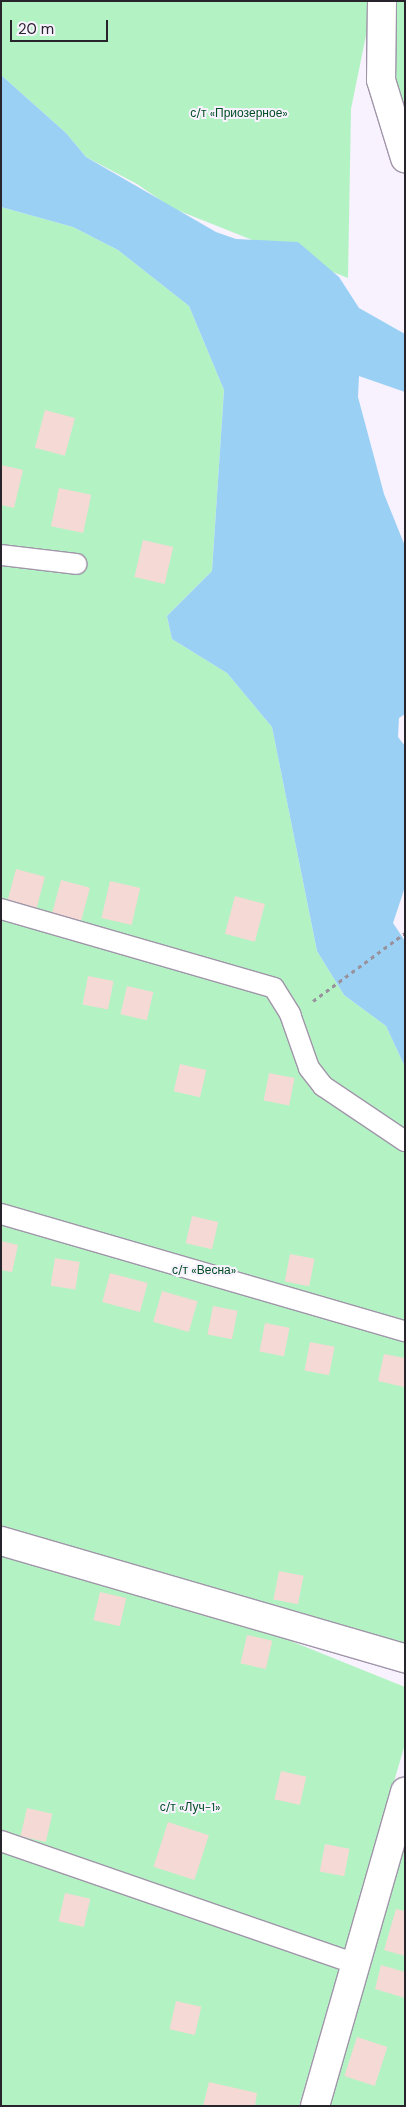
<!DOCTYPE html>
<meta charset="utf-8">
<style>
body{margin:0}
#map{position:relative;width:406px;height:2107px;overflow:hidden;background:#f8f1fe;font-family:"DM Sans",sans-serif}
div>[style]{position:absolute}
.green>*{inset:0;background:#b3f3c3}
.water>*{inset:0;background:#9bd0f5}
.building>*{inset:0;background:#f4d9d5;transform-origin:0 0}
.path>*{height:3px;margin-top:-1.5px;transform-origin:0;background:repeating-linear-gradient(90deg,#98929d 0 4px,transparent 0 8px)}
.roads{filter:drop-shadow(1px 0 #a095a9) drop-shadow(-1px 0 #a095a9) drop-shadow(0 1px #a095a9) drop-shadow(0 -1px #a095a9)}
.lane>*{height:20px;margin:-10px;padding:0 10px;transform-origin:10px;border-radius:10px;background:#fff}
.street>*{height:28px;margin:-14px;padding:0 14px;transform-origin:14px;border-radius:14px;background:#fff}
span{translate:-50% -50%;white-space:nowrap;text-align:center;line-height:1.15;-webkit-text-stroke:4px #f8f1fe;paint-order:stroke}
.park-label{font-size:12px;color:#004e23}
.frame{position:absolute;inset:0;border:2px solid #28242c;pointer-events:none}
.scale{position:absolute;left:10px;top:20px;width:98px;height:22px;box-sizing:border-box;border:2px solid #28242c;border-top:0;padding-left:6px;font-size:15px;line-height:18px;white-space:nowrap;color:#28242c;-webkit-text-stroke:4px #f8f1fe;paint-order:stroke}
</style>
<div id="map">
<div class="green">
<i style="clip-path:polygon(1px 1px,373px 1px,351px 109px,348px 278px,172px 208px,137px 184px,86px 157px,66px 133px,1px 75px)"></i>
<i style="clip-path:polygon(394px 1px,405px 1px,405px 127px,396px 107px)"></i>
<i style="clip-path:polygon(1px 207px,73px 227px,118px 250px,189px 306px,224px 390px,212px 571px,167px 616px,172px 639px,227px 673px,272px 727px,317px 951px,344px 995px,386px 1026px,405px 1067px,405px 1649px,1px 1530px)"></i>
<i style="clip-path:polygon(1px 1554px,271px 1633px,405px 1687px,405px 1744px,299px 2106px,1px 2106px)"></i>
<i style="clip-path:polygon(405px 1828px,405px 2106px,326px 2106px)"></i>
</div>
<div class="water">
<i style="clip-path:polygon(1px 75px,66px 133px,86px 157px,216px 232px,236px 239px,298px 242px,339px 277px,359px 308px,405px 334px,405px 392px,359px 376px,358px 397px,384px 494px,405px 546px,405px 714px,399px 718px,398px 737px,405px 746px,405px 887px,393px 923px,405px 941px,405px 1067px,386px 1026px,344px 995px,317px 951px,272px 727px,227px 673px,172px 639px,167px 616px,212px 571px,224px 390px,189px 306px,118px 250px,73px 227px,1px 207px)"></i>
</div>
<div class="building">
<i style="left:45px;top:410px;width:31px;height:39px;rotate:15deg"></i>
<i style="clip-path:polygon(1px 465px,23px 470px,14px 508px,1px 505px)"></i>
<i style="left:59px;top:488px;width:33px;height:39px;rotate:12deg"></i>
<i style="left:143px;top:540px;width:31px;height:38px;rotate:13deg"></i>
<i style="left:16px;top:869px;width:30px;height:39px;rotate:15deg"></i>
<i style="left:61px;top:880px;width:30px;height:39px;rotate:15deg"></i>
<i style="left:110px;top:881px;width:31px;height:38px;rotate:13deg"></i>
<i style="left:235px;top:896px;width:31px;height:39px;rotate:15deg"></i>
<i style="left:88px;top:976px;width:26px;height:29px;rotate:11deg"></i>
<i style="left:127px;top:986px;width:27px;height:29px;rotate:13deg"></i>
<i style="left:180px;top:1064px;width:27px;height:28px;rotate:13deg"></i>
<i style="left:269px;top:1073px;width:26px;height:28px;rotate:11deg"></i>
<i style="left:192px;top:1216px;width:27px;height:28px;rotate:13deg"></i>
<i style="clip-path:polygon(1px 1241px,18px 1245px,12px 1272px,1px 1270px)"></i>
<i style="left:290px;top:1254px;width:25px;height:28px;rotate:11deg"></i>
<i style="left:55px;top:1258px;width:25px;height:28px;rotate:9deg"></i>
<i style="left:110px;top:1273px;width:39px;height:30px;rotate:15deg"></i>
<i style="left:162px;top:1291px;width:37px;height:32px;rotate:16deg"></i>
<i style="left:213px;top:1306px;width:25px;height:29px;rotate:11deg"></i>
<i style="left:265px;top:1323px;width:25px;height:29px;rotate:11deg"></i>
<i style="left:310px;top:1342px;width:25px;height:29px;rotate:11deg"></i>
<i style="clip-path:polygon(384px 1354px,405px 1358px,404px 1387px,378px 1381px)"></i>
<i style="left:279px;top:1571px;width:25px;height:29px;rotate:11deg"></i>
<i style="left:100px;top:1592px;width:27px;height:29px;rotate:13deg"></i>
<i style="left:247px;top:1635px;width:26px;height:29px;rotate:13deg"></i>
<i style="left:281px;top:1771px;width:26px;height:29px;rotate:13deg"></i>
<i style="left:27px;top:1808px;width:26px;height:29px;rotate:13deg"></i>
<i style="left:168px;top:1822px;width:43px;height:47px;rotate:18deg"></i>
<i style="left:325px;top:1844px;width:25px;height:28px;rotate:11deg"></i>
<i style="left:65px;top:1893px;width:26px;height:29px;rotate:13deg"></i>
<i style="clip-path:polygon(396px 1909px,405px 1911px,405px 1956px,384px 1950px)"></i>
<i style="clip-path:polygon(381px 1965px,405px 1972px,405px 1998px,375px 1989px)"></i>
<i style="left:176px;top:2001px;width:26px;height:29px;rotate:13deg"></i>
<i style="left:357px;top:2037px;width:32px;height:41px;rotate:18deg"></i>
<i style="clip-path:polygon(209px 2082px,257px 2093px,255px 2106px,203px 2106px)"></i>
</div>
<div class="path">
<i style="left:313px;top:1001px;width:114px;rotate:-36.5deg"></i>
</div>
<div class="roads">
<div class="lane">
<i style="left:1px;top:555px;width:76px;rotate:6.8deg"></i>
<i style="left:1px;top:909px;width:284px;rotate:16.1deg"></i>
<i style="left:274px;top:988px;width:31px;rotate:58deg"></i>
<i style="left:290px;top:1014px;width:57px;rotate:70.6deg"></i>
<i style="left:309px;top:1068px;width:23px;rotate:52deg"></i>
<i style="left:323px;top:1086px;width:99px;rotate:33.9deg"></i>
<i style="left:1px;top:1214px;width:421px;rotate:16.2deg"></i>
<i style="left:1px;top:1841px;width:377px;rotate:19.1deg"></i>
</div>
<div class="street">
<i style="left:382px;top:1px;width:79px;rotate:90.7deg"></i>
<i style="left:381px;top:80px;width:82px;rotate:72.9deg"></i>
<i style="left:1px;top:1541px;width:421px;rotate:16.2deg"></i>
<i style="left:315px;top:2106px;width:327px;rotate:-74deg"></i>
</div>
</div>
<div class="park-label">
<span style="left:239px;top:114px">с/т «Приозерное»</span>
<span style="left:204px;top:1271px">с/т «Весна»</span>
<span style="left:190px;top:1808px">с/т «Луч-1»</span>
</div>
<div class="frame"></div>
<div class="scale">20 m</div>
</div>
